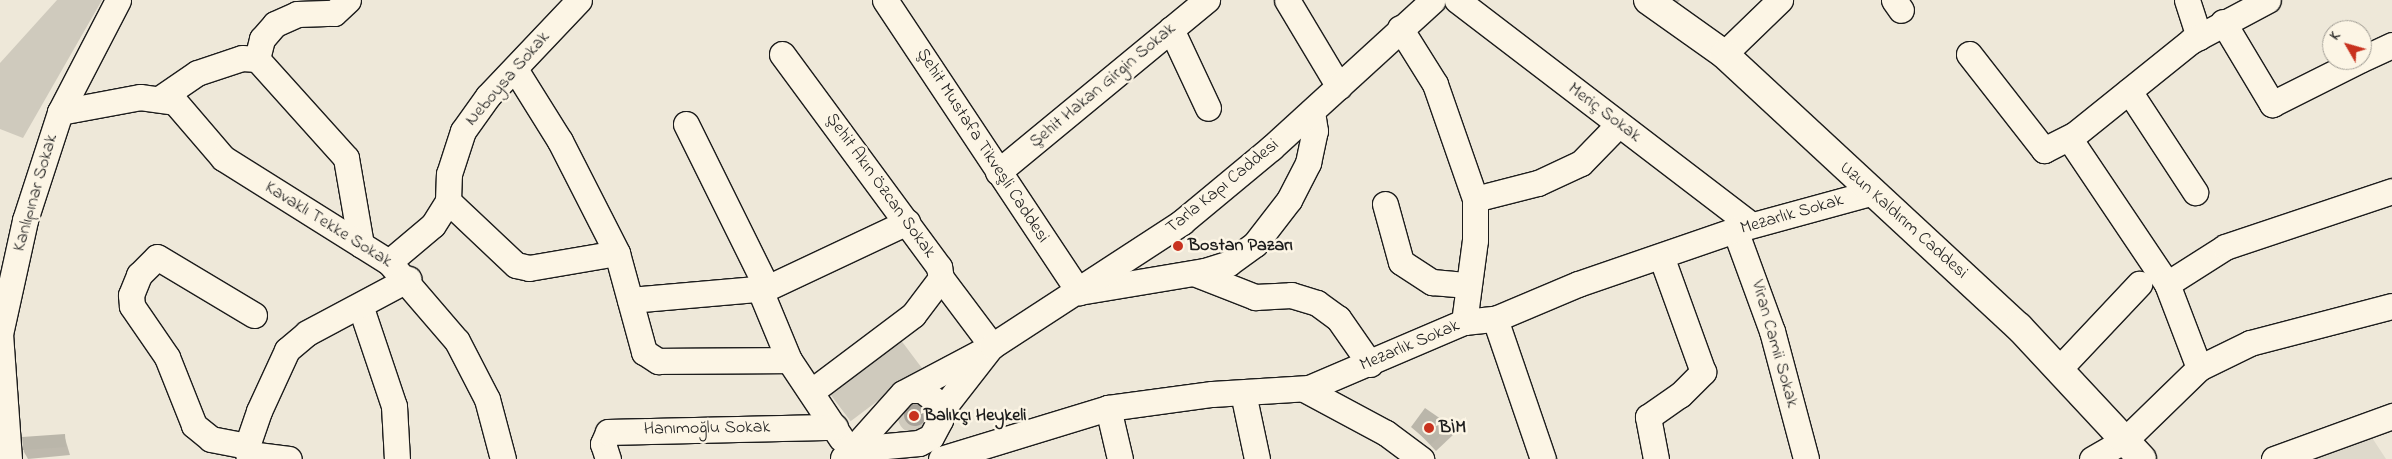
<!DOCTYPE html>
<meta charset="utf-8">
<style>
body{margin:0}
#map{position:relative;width:2392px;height:459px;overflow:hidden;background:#eee8d9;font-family:"Indie Flower",sans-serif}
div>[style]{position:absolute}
.built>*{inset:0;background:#ded9cb}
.green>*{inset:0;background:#cfcabd;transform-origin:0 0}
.round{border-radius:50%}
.water>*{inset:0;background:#a7a299}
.shadow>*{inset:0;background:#0003}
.building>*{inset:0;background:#bab6aa;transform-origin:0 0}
.roads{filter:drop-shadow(1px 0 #1c1c1c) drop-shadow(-1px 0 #1c1c1c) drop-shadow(0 1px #1c1c1c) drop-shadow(0 -1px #1c1c1c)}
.minor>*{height:25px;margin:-12.5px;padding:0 12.5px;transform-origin:12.5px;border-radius:12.5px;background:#fcf5e5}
.major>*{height:28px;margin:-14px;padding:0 14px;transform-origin:14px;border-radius:14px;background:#fcf5e5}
.dots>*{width:14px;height:14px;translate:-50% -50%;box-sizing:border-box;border:2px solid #fcf5e5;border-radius:50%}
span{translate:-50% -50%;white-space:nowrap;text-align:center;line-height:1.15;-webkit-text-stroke:5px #fcf5e5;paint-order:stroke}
.street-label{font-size:18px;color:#1c1c1c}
.poi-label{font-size:18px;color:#1c1c1c;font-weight:700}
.left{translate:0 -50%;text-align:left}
.north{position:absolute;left:2322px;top:20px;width:50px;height:50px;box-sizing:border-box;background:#fcf5e5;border:1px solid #a29e95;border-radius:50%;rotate:308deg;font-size:14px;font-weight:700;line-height:20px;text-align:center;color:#1c1c1c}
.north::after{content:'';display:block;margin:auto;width:18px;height:22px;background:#c8321e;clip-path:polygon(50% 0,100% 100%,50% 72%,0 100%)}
</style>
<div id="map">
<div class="built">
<i style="clip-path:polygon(2367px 430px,2386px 459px,2308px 459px)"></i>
</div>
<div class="green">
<i style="clip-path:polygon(57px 0,102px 0,23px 138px,0 129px,0 63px)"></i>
<i style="left:897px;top:335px;width:41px;height:89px;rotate:53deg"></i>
<i class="round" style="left:898px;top:401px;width:32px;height:32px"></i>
</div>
<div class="water">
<i class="round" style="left:904px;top:404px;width:22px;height:22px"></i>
</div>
<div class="shadow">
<i style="clip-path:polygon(1666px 0,1680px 0,1675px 6px)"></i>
<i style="clip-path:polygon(1413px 427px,1450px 427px,1454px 434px,1436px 451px)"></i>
<i style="clip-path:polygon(64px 435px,70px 455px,28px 459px,24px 452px,23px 439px)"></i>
</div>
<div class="building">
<i style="clip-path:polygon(1425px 408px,1451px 426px,1431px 444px,1411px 427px)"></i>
<i style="left:65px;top:434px;width:13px;height:43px;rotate:86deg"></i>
</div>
<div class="roads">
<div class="minor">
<i style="left:885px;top:0;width:351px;rotate:56.4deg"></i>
<i style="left:1079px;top:292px;width:128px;rotate:-9.5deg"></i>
<i style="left:1205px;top:271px;width:25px;rotate:-18deg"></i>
<i style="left:1229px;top:263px;width:32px;rotate:-36deg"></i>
<i style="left:1255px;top:244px;width:56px;rotate:-52.3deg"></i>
<i style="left:1289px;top:200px;width:42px;rotate:-62.8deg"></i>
<i style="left:1308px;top:163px;width:33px;rotate:-78deg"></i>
<i style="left:1315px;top:131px;width:20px;rotate:-99deg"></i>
<i style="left:1287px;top:0;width:101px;rotate:59.1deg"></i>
<i style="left:1457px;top:0;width:370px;rotate:37.4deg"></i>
<i style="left:1894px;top:0;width:12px;rotate:55deg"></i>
<i style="left:2187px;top:0;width:39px;rotate:72deg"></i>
<i style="left:2223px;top:22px;width:96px;rotate:59.1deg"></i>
<i style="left:2272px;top:104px;width:98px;rotate:-26.6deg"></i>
<i style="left:1400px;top:28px;width:66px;rotate:58deg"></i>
<i style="left:1435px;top:84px;width:122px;rotate:70.8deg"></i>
<i style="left:1475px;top:199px;width:41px;rotate:90deg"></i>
<i style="left:1475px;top:240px;width:83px;rotate:97.6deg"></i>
<i style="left:1171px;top:29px;width:87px;rotate:64.9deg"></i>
<i style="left:782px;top:54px;width:265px;rotate:53.6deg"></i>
<i style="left:939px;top:267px;width:11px;rotate:80deg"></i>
<i style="left:941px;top:278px;width:46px;rotate:127.1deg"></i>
<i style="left:913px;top:315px;width:126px;rotate:143deg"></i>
<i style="left:1724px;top:54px;width:78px;rotate:-44deg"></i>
<i style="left:1969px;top:54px;width:122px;rotate:52deg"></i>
<i style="left:2044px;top:150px;width:34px;rotate:-27deg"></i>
<i style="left:2074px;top:135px;width:150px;rotate:-38.8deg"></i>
<i style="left:2191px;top:41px;width:87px;rotate:-28deg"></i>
<i style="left:257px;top:59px;width:133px;rotate:48deg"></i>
<i style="left:346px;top:158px;width:88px;rotate:80.2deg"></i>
<i style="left:257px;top:59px;width:21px;rotate:-76deg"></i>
<i style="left:262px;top:39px;width:20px;rotate:-49deg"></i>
<i style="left:275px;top:24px;width:24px;rotate:-24deg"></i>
<i style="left:297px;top:14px;width:37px;rotate:-2deg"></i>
<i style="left:334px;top:13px;width:19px;rotate:-43deg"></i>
<i style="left:2362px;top:59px;width:33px;rotate:-25deg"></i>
<i style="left:515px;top:69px;width:85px;rotate:58deg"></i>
<i style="left:560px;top:141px;width:126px;rotate:63deg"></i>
<i style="left:617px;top:253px;width:103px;rotate:74.7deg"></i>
<i style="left:644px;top:352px;width:17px;rotate:33deg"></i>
<i style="left:658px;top:361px;width:131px;rotate:-0.4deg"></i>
<i style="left:2129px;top:91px;width:121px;rotate:56.8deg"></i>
<i style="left:162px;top:97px;width:42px;rotate:-34.4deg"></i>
<i style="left:197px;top:73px;width:47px;rotate:-18.4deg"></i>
<i style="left:242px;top:58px;width:15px;rotate:4deg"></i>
<i style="left:60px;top:112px;width:81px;rotate:-10.6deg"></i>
<i style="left:140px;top:97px;width:35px;rotate:8deg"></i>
<i style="left:175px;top:102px;width:74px;rotate:49.4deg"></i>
<i style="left:223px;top:158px;width:196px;rotate:32.1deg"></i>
<i style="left:389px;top:262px;width:104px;rotate:49.3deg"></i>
<i style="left:457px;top:341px;width:65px;rotate:62.7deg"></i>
<i style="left:487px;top:399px;width:62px;rotate:75.1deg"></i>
<i style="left:686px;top:124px;width:183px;rotate:63.7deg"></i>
<i style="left:2069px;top:138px;width:176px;rotate:56.1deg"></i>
<i style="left:2167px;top:284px;width:90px;rotate:69.1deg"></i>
<i style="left:998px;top:172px;width:271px;rotate:-39.5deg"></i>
<i style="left:1475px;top:199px;width:65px;rotate:-14.3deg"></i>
<i style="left:1538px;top:183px;width:47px;rotate:-24.9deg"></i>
<i style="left:1581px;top:163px;width:54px;rotate:-45.7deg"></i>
<i style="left:448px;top:201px;width:93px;rotate:43.3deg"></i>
<i style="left:516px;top:265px;width:13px;rotate:13deg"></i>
<i style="left:529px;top:268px;width:89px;rotate:-9.7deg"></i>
<i style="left:1385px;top:204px;width:60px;rotate:74.6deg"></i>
<i style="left:1401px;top:262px;width:37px;rotate:33deg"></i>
<i style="left:1432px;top:282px;width:36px;rotate:5deg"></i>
<i style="left:1735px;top:230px;width:108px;rotate:69.9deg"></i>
<i style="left:1772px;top:331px;width:132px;rotate:75.1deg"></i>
<i style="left:389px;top:262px;width:57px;rotate:-40.1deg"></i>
<i style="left:433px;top:225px;width:28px;rotate:-58deg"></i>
<i style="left:448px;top:201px;width:27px;rotate:-88deg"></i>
<i style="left:449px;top:174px;width:45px;rotate:-72deg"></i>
<i style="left:463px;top:131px;width:43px;rotate:-54.5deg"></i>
<i style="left:488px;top:96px;width:132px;rotate:-46.5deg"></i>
<i style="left:1194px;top:273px;width:66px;rotate:21.5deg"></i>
<i style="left:1255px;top:297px;width:36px;rotate:-3deg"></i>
<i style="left:1291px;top:295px;width:27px;rotate:17deg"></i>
<i style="left:1317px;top:303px;width:26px;rotate:36deg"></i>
<i style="left:1338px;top:318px;width:56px;rotate:55.2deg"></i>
<i style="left:941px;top:278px;width:85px;rotate:53.1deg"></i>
<i style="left:2167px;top:284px;width:69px;rotate:-32.5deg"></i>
<i style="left:2225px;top:247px;width:176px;rotate:-18.5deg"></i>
<i style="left:760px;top:290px;width:76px;rotate:67.5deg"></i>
<i style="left:789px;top:360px;width:94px;rotate:56.3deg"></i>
<i style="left:630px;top:300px;width:138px;rotate:-5deg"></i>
<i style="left:767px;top:288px;width:155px;rotate:-25.2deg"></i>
<i style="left:361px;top:308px;width:103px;rotate:71.4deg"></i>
<i style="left:394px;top:406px;width:53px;rotate:86.8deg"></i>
<i style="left:1495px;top:319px;width:148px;rotate:71.1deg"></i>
<i style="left:2059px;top:369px;width:117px;rotate:-46.7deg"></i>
<i style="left:1304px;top:389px;width:93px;rotate:28.2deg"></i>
<i style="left:1386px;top:433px;width:44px;rotate:36.6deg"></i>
<i style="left:1243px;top:393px;width:67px;rotate:78deg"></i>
<i style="left:1108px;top:408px;width:52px;rotate:76.8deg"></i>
<i style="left:940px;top:412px;width:81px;rotate:-52deg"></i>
<i style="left:247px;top:446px;width:37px;rotate:-169deg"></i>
<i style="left:211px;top:439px;width:22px;rotate:-141deg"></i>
<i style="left:194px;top:425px;width:73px;rotate:-111.7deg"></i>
<i style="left:167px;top:357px;width:62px;rotate:-124.5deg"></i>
<i style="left:132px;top:306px;width:11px;rotate:-95deg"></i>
<i style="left:131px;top:295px;width:22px;rotate:-68deg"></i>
<i style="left:139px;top:275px;width:25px;rotate:-45deg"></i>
<i style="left:157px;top:257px;width:113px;rotate:30.9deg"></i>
<i style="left:850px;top:452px;width:79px;rotate:-48.1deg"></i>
<i style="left:903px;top:393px;width:101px;rotate:-27.8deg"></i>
<i style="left:992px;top:346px;width:227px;rotate:-33.1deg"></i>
<i style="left:1182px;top:222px;width:116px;rotate:-39.7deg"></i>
<i style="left:1271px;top:148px;width:219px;rotate:-42.4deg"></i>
<i style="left:249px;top:454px;width:40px;rotate:7.1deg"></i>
<i style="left:843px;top:458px;width:24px;rotate:-24deg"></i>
<i style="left:865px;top:448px;width:54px;rotate:-5.3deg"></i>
<i style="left:919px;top:443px;width:13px;rotate:-27deg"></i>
<i style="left:931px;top:437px;width:19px;rotate:-62deg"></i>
<i style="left:940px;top:420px;width:19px;rotate:-102deg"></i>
<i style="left:936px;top:401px;width:18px;rotate:-142deg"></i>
<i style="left:922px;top:390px;width:12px;rotate:180deg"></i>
<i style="left:9px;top:459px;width:125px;rotate:-94.1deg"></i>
<i style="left:0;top:334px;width:117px;rotate:-77.6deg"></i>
<i style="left:25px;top:220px;width:114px;rotate:-72deg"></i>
<i style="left:60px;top:112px;width:126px;rotate:-62.6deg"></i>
<i style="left:249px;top:459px;width:13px;rotate:-99deg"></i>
<i style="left:247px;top:446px;width:37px;rotate:-71deg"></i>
<i style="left:259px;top:411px;width:67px;rotate:-65.3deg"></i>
<i style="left:287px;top:350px;width:26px;rotate:-40deg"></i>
<i style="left:307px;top:333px;width:115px;rotate:-28.1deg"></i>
<i style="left:608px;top:459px;width:16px;rotate:-108deg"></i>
<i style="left:603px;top:444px;width:13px;rotate:-67deg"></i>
<i style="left:608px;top:432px;width:227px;rotate:-1.3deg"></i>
<i style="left:941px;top:459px;width:175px;rotate:-17deg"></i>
<i style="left:1108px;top:408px;width:105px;rotate:-7.7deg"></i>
<i style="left:1212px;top:394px;width:97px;rotate:-3.5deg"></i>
<i style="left:1309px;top:388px;width:168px;rotate:-23.1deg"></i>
<i style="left:1464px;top:322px;width:31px;rotate:-6deg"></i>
<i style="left:1495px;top:319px;width:90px;rotate:-22.9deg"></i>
<i style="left:1578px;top:284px;width:166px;rotate:-19deg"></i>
<i style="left:1735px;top:230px;width:140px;rotate:-15.3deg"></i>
<i style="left:1656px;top:459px;width:43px;rotate:-100.8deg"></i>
<i style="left:1648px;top:417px;width:39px;rotate:-35deg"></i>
<i style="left:1680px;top:395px;width:33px;rotate:-45deg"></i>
<i style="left:1703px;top:372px;width:123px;rotate:-109.9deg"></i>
<i style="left:2092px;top:459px;width:38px;rotate:-30deg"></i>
<i style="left:2125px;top:440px;width:103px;rotate:-44.2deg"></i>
<i style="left:2199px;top:368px;width:57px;rotate:-26.1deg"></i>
<i style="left:2250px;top:343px;width:147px;rotate:-14.6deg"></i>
<i style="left:2274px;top:459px;width:126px;rotate:-20deg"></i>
</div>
<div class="major">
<i style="left:1648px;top:0;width:93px;rotate:35.4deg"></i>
<i style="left:1724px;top:54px;width:402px;rotate:42.8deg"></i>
<i style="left:2019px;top:327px;width:180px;rotate:47deg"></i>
</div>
</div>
<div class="dots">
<i style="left:1178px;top:246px;background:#c8321e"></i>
<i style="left:914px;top:416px;background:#c8321e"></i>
<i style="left:1429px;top:428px;background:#c8321e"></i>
</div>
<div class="street-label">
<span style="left:508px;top:79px;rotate:-49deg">Neboysa Sokak</span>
<span style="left:1103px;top:86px;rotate:-40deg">Şehit Hakan Girgin Sokak</span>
<span style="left:1604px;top:113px;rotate:37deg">Meriç Sokak</span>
<span style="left:982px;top:146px;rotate:57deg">Şehit Mustafa Tikveşli Caddesi</span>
<span style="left:880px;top:186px;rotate:54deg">Şehit Akın Özcan Sokak</span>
<span style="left:1223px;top:187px;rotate:-39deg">Tarla Kapı Caddesi</span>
<span style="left:36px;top:193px;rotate:-74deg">Kanlıpınar Sokak</span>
<span style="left:1792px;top:215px;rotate:-16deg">Mezarlık Sokak</span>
<span style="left:1903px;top:221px;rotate:42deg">Uzun Kaldırım Caddesi</span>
<span style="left:328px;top:225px;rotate:32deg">Kavaklı Tekke Sokak</span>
<span style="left:1774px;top:344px;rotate:74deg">Viran Camii Sokak</span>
<span style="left:1410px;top:346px;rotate:-23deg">Mezarlık Sokak</span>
<span style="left:707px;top:429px;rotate:-1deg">Hanımoğlu Sokak</span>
</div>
<div class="poi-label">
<span class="left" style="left:1188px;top:246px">Bostan Pazarı</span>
<span class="left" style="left:924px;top:416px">Balıkçı Heykeli</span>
<span class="left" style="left:1439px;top:428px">BİM</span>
</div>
<div class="north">K</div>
</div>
